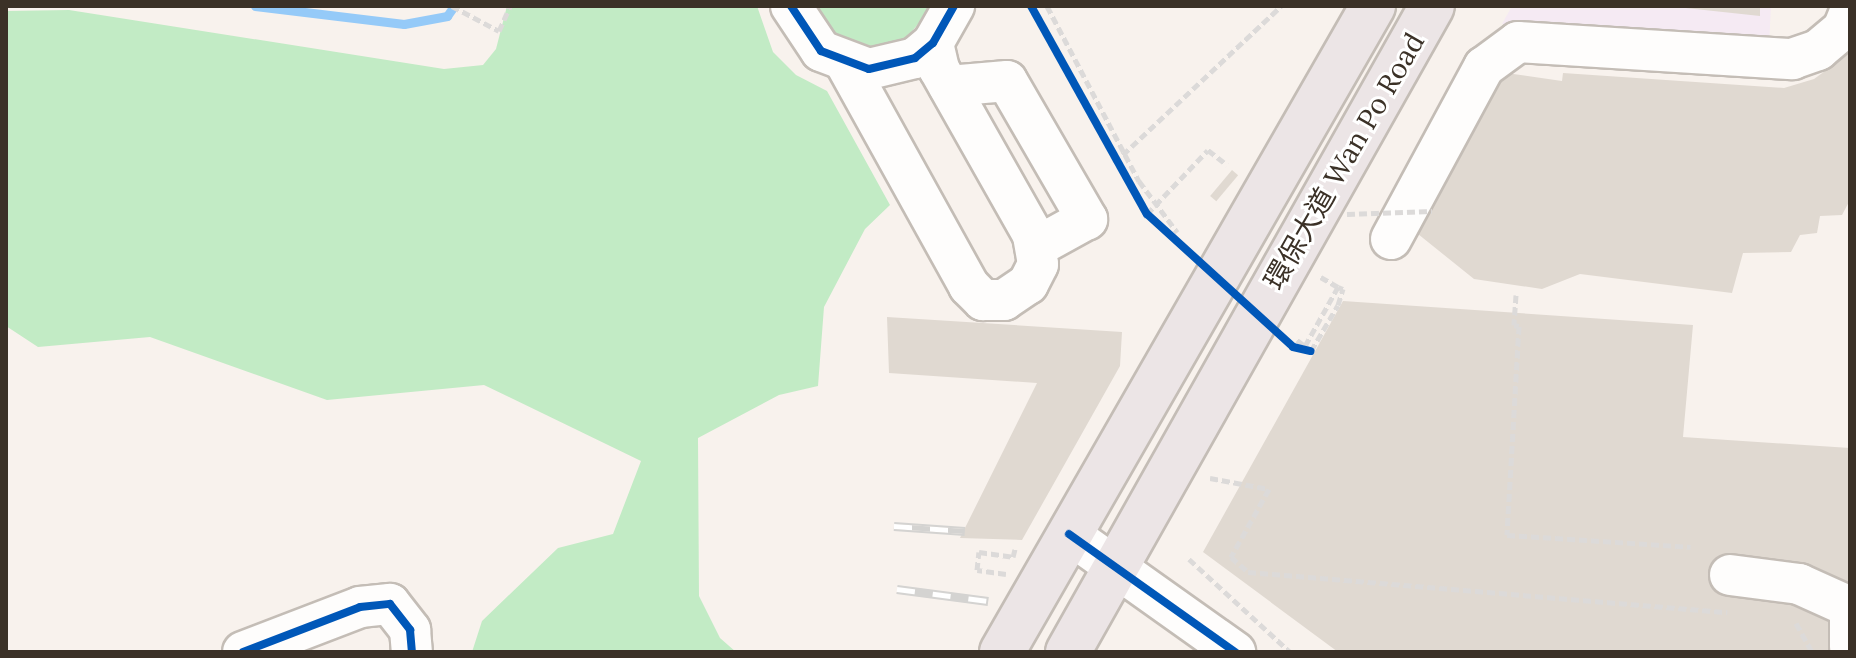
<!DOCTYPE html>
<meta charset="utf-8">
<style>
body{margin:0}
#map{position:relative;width:1856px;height:658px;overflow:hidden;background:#f8f2ed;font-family:Lora,"Noto Sans TC",serif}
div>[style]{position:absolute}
.industrial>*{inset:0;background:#f5eaf3}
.green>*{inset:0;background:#c2ebc5}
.stream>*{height:9px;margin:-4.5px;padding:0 4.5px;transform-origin:4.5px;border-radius:4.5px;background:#95caf8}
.building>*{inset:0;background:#e0d9d1;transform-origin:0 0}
.path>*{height:5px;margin-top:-2.5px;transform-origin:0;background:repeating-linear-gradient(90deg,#dcdad9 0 8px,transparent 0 12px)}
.roads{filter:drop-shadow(2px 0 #c4bdb6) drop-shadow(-2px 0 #c4bdb6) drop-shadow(0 2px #c4bdb6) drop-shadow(0 -2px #c4bdb6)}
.minor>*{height:40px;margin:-20px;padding:0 20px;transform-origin:20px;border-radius:20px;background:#fefdfc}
.major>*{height:44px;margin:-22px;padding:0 22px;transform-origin:22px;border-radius:22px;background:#ece5e6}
.rail>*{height:9px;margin-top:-4.5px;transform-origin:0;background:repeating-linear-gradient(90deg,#fff 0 18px,#d4d3d1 0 36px);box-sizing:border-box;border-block:2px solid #d4d3d1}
.path-bridge>*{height:5px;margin-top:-2.5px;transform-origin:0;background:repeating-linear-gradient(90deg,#dcdad9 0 8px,transparent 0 12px)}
.cycleway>*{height:8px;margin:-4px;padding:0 4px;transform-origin:4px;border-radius:4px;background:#0057b8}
span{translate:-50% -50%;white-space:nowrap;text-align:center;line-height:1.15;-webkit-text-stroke:6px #fff;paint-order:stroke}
.street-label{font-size:28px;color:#3b3127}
.frame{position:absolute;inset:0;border:8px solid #3b3127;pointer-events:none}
</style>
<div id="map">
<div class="industrial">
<i style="clip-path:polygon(1512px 6px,1771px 6px,1769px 45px,1502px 24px)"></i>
</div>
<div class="green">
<i style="clip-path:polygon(507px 6px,757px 6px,773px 52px,796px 75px,827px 91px,890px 205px,865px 229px,824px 307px,818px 386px,779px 395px,698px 438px,699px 596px,720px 638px,736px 652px,472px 652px,482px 621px,558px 548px,613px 534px,641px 461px,484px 385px,327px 400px,150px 337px,38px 347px,6px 326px,6px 11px,69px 10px,444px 69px,483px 65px,496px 49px)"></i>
<i style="clip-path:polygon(812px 6px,933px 6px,904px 41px,865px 49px,828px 31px)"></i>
</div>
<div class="stream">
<i style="left:255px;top:6px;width:150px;rotate:6.9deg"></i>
<i style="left:404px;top:24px;width:44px;rotate:-10.5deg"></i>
<i style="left:447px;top:16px;width:12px;rotate:-55deg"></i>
</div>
<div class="building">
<i style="clip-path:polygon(1667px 6px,1760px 6px,1760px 16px)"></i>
<i style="clip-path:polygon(1850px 53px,1850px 200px,1842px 215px,1820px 216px,1817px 233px,1800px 235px,1791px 252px,1743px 253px,1732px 293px,1580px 274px,1542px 289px,1474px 279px,1418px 234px,1422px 208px,1484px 90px,1506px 73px,1562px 81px,1563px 73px,1784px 88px,1814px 79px)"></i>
<i style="left:1232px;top:170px;width:8px;height:34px;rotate:40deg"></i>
<i style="clip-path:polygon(1343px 301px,1693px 325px,1683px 437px,1850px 448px,1850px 652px,1338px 652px,1203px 552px)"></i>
<i style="clip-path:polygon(887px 317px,1122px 332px,1120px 366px,1022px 540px,960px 538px,1037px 383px,889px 373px)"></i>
</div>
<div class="path">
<i style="left:452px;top:6px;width:53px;rotate:28deg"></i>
<i style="left:499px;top:31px;width:27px;rotate:-66deg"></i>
<i style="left:1047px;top:6px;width:198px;rotate:62.3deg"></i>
<i style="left:1139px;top:181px;width:64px;rotate:53.3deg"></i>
<i style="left:1114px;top:163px;width:229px;rotate:-43.2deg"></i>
<i style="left:1147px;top:214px;width:88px;rotate:-46.4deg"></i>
<i style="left:1208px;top:150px;width:24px;rotate:38deg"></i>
<i style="left:1516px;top:295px;width:30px;rotate:94deg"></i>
<i style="left:1514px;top:325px;width:5px;rotate:11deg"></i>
<i style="left:1519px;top:326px;width:209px;rotate:93.3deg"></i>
<i style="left:1507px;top:535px;width:184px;rotate:3.7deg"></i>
<i style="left:1297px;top:340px;width:18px;rotate:38deg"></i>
<i style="left:1311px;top:351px;width:53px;rotate:-59.6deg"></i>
<i style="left:1338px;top:305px;width:17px;rotate:-73deg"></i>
<i style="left:1343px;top:289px;width:5px;rotate:-158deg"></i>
<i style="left:1305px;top:346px;width:68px;rotate:-60.8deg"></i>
<i style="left:1338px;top:287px;width:20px;rotate:-150deg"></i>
<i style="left:1293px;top:347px;width:17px;rotate:13deg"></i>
<i style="left:1210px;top:478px;width:60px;rotate:10.6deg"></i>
<i style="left:1269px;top:489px;width:78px;rotate:119.2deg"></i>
<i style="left:1231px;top:557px;width:23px;rotate:41deg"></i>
<i style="left:1248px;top:572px;width:481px;rotate:4.8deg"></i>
<i style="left:1189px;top:559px;width:137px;rotate:42.6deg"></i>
<i style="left:1006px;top:574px;width:29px;rotate:-172deg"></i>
<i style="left:977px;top:570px;width:18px;rotate:-84deg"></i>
<i style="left:979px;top:552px;width:34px;rotate:8deg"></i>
<i style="left:1013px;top:557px;width:8px;rotate:-76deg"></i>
<i style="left:1796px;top:623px;width:33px;rotate:61deg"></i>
</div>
<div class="roads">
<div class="minor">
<i style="left:791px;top:6px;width:54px;rotate:56.3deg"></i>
<i style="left:821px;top:51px;width:51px;rotate:20.6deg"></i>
<i style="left:869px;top:69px;width:47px;rotate:-13.4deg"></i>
<i style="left:915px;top:58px;width:23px;rotate:-40deg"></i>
<i style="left:933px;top:43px;width:43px;rotate:-60.4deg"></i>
<i style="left:846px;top:64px;width:254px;rotate:61deg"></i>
<i style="left:969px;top:286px;width:20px;rotate:45deg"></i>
<i style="left:983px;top:300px;width:21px"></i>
<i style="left:1004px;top:300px;width:29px;rotate:-34deg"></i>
<i style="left:1028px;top:284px;width:22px;rotate:-63deg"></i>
<i style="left:1038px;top:264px;width:29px;rotate:-100deg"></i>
<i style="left:1033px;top:235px;width:191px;rotate:-119.5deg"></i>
<i style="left:939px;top:69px;width:27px;rotate:-103deg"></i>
<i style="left:949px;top:86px;width:58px;rotate:-4.9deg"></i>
<i style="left:1007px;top:81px;width:160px;rotate:59.9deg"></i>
<i style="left:1087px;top:219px;width:58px;rotate:151.2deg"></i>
<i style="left:1391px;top:239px;width:196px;rotate:-61.6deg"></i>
<i style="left:1484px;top:67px;width:42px;rotate:-36.3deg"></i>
<i style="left:1518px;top:42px;width:275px;rotate:3.6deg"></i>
<i style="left:1792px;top:59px;width:28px;rotate:-19deg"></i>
<i style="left:1818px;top:50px;width:33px;rotate:-40deg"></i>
<i style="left:1843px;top:29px;width:18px;rotate:-68deg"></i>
<i style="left:1069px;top:534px;width:204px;rotate:35.4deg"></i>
<i style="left:1730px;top:575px;width:70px;rotate:7.4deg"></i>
<i style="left:1799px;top:584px;width:56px;rotate:24.3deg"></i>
<i style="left:1850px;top:612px;width:35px;rotate:90deg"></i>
<i style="left:243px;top:652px;width:125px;rotate:-21deg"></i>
<i style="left:360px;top:607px;width:30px;rotate:-6deg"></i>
<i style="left:390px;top:604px;width:33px;rotate:52deg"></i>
<i style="left:410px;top:630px;width:22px;rotate:85deg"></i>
</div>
<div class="major">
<i style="left:1002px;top:652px;width:745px;rotate:-60.13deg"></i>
<i style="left:1068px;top:652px;width:741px;rotate:-60.6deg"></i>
</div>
</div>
<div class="rail">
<i style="left:894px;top:526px;width:71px;rotate:4deg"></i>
<i style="left:897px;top:589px;width:92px;rotate:7.5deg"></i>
</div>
<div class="path-bridge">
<i style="left:1347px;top:214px;width:85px;rotate:-2deg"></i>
</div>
<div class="cycleway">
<i style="left:791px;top:6px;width:54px;rotate:56.3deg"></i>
<i style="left:821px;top:51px;width:51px;rotate:20.6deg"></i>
<i style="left:869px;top:69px;width:47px;rotate:-13.4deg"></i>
<i style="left:915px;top:58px;width:23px;rotate:-40deg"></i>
<i style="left:933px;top:43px;width:43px;rotate:-60.4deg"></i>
<i style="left:1031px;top:6px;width:238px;rotate:60.9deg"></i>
<i style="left:1147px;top:214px;width:197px;rotate:42.3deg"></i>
<i style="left:1293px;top:347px;width:18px;rotate:13deg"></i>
<i style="left:1069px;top:534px;width:204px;rotate:35.4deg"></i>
<i style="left:243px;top:652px;width:125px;rotate:-21deg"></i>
<i style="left:360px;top:607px;width:30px;rotate:-6deg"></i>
<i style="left:390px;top:604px;width:33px;rotate:52deg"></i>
<i style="left:410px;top:630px;width:22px;rotate:85deg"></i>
</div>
<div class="street-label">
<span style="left:1344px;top:161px;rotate:-60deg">環保大道 Wan Po Road</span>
</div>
<div class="frame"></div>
</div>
